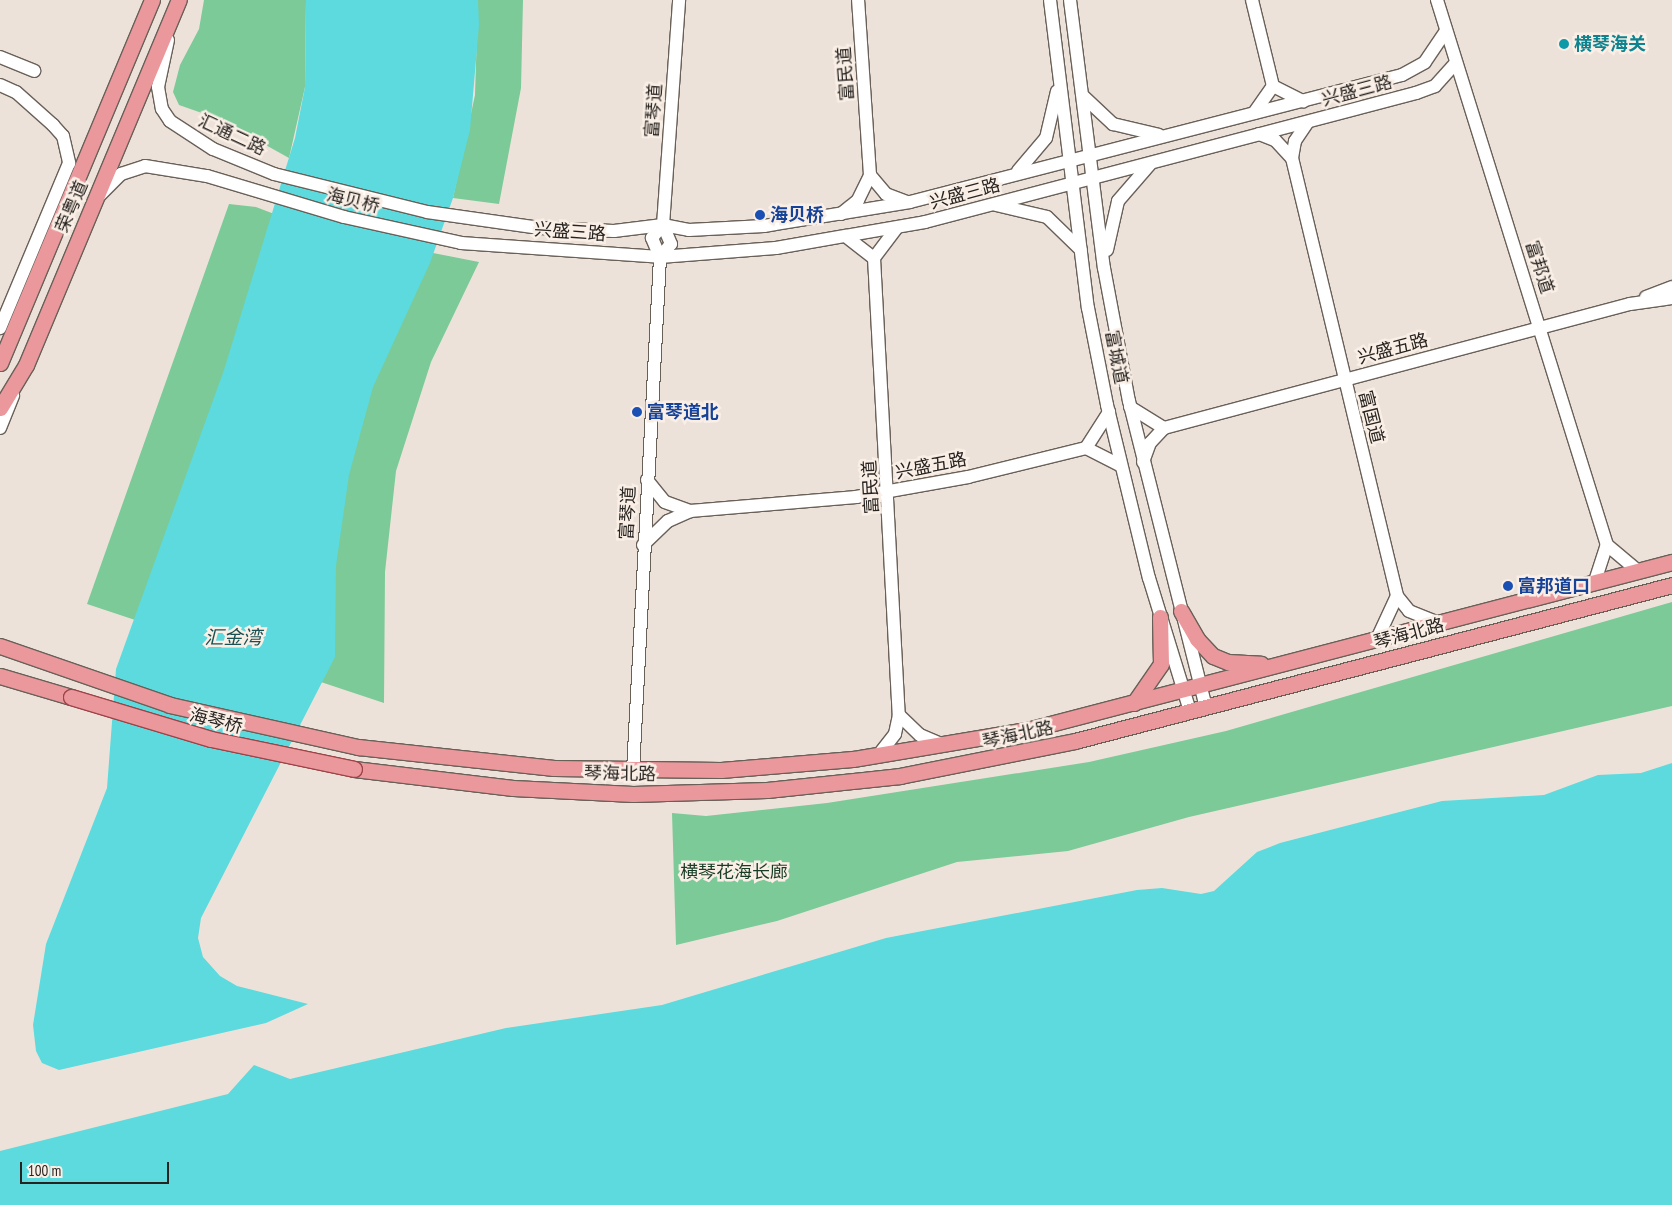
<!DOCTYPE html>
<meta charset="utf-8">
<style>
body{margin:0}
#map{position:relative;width:1672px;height:1205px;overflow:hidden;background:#ede2d9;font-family:"PT Sans Narrow","Noto Sans SC",sans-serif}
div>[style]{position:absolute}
.green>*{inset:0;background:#7cca97}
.water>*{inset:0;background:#5cdadd}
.roads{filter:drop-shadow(1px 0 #696058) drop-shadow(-1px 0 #696058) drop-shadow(0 1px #696058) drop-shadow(0 -1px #696058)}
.minor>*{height:12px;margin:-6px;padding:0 6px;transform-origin:6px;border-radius:6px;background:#fff}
.major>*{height:15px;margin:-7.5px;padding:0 7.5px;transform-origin:7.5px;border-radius:7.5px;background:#eb989d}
.bridges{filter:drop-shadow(1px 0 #9e4347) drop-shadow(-1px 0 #9e4347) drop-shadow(0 1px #9e4347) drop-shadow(0 -1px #9e4347)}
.major-bridge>*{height:15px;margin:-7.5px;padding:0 7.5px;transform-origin:7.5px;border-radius:7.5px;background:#eb989d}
.dots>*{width:14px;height:14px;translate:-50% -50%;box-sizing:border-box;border:2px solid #faefe6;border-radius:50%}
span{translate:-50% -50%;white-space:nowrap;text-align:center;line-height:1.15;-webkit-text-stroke:5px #faefe6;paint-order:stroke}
.culture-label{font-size:18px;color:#0d838f;font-weight:700}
.left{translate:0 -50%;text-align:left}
.street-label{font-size:18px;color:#272320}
.transit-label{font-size:18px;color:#164399;font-weight:700}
.park-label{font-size:18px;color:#193c26}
.water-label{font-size:19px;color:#195051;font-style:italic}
.scale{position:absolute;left:20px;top:1162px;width:149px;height:22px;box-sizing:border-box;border:2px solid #272320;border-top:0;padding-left:6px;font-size:15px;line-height:18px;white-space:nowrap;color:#272320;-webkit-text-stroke:4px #faefe6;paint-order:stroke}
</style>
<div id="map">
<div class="green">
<i style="clip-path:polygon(204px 0,306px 0,305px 87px,289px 158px,219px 119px,179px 105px,173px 92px,180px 65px,199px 29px)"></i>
<i style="clip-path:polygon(478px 0,523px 0,521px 88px,499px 204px,453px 198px,475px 95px)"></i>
<i style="clip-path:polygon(229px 204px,256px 207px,316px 230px,479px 262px,431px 362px,396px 471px,385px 572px,384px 703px,87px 604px)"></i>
<i style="clip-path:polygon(1672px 602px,1672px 706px,1189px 817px,1068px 851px,957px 862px,777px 921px,676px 945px,672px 813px,706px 816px,827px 803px,1089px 762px,1226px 731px)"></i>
</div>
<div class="water">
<i style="clip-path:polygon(306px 0,478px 0,479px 25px,470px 130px,453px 198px,430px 263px,373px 387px,349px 475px,336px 566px,335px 657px,201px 918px,198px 938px,203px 957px,220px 976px,237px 986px,308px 1004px,266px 1023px,59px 1070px,42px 1063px,36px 1051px,33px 1025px,46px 944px,107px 788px,116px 669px,224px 370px,295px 138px,305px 87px)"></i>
<i style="clip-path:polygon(1672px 763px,1672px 1205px,0 1205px,0 1151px,228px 1094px,254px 1065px,290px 1079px,506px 1028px,662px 1005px,886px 938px,1137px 890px,1162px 888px,1201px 894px,1214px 891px,1257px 852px,1280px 843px,1442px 801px,1544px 795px,1598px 775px,1641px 773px)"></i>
</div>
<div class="roads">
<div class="minor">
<i style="left:1050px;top:0;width:310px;rotate:83deg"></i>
<i style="left:1088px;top:308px;width:99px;rotate:78.9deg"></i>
<i style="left:1107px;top:405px;width:178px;rotate:76.4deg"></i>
<i style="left:1149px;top:578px;width:139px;rotate:72.9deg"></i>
<i style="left:1070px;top:0;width:270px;rotate:82.8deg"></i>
<i style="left:1104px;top:268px;width:135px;rotate:79.4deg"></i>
<i style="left:1129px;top:401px;width:316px;rotate:75.9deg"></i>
<i style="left:1252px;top:0;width:89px;rotate:76.3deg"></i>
<i style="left:1437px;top:0;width:571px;rotate:72.68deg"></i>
<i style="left:168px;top:40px;width:48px;rotate:102deg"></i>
<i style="left:158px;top:87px;width:22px;rotate:80deg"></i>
<i style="left:162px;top:109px;width:14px;rotate:56deg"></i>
<i style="left:170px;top:121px;width:51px;rotate:33.1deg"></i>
<i style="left:213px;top:149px;width:66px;rotate:22.3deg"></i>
<i style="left:274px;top:174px;width:158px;rotate:13.9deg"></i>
<i style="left:427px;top:212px;width:114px;rotate:8.1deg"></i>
<i style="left:540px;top:228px;width:74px;rotate:2.3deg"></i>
<i style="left:614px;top:231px;width:49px;rotate:-7deg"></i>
<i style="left:663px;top:225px;width:26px;rotate:11deg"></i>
<i style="left:689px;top:230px;width:75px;rotate:-3.1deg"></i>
<i style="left:764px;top:226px;width:148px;rotate:-9.3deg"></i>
<i style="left:910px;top:202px;width:508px;rotate:-14.47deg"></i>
<i style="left:1402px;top:75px;width:26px;rotate:-29deg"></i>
<i style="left:1425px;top:62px;width:37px;rotate:-56deg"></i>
<i style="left:0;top:57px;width:37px;rotate:22deg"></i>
<i style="left:0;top:85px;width:17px;rotate:24deg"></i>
<i style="left:16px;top:92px;width:50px;rotate:41.7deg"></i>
<i style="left:53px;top:125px;width:15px;rotate:48deg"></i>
<i style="left:63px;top:136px;width:28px;rotate:77deg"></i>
<i style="left:69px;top:163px;width:179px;rotate:112.7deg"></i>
<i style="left:1084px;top:97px;width:40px;rotate:43deg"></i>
<i style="left:1113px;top:124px;width:47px;rotate:13.4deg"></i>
<i style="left:1254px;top:113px;width:33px;rotate:-55deg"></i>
<i style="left:1273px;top:86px;width:34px;rotate:27deg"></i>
<i style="left:1259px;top:134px;width:17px;rotate:21deg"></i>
<i style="left:1275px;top:140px;width:25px;rotate:47deg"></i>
<i style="left:1292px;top:158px;width:17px;rotate:-80deg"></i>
<i style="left:1295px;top:141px;width:23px;rotate:-56deg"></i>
<i style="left:1292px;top:158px;width:450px;rotate:76.5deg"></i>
<i style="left:1397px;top:596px;width:19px;rotate:51deg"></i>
<i style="left:1409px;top:611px;width:31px;rotate:22deg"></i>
<i style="left:1018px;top:171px;width:43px;rotate:-49.7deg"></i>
<i style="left:1046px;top:138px;width:48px;rotate:-76.8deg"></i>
<i style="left:870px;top:175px;width:25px;rotate:50deg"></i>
<i style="left:886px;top:194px;width:22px;rotate:21deg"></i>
<i style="left:100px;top:195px;width:30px;rotate:-45deg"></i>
<i style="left:121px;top:174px;width:25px;rotate:-18deg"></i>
<i style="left:145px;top:166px;width:63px;rotate:9.2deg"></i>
<i style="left:207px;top:176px;width:143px;rotate:16.7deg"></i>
<i style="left:344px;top:217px;width:120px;rotate:12.5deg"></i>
<i style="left:461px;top:243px;width:199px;rotate:4deg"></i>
<i style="left:660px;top:257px;width:116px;rotate:-4.4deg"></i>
<i style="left:776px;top:248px;width:151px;rotate:-9.9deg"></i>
<i style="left:925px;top:222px;width:508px;rotate:-14.72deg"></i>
<i style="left:1416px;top:93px;width:20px;rotate:-20deg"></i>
<i style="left:1435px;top:86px;width:31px;rotate:-48deg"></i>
<i style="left:996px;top:205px;width:52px;rotate:13.2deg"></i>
<i style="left:1047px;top:217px;width:47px;rotate:44.1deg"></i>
<i style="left:841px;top:214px;width:22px;rotate:-39deg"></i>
<i style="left:858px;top:200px;width:28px;rotate:-64deg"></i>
<i style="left:870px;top:175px;width:175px;rotate:-93.9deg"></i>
<i style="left:663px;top:225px;width:226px;rotate:-85.9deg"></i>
<i style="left:848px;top:238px;width:33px;rotate:38deg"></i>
<i style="left:1107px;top:250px;width:50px;rotate:-77.3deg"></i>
<i style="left:1118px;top:201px;width:49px;rotate:-49.1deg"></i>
<i style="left:660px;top:257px;width:21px;rotate:-113deg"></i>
<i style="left:652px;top:238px;width:17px;rotate:-50deg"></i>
<i style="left:660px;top:257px;width:17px;rotate:-50deg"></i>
<i style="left:671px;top:244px;width:21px;rotate:-113deg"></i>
<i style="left:874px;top:258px;width:458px;rotate:86.9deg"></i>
<i style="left:899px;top:715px;width:19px;rotate:102deg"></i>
<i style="left:895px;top:734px;width:28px;rotate:128deg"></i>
<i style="left:874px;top:258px;width:38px;rotate:-53deg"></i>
<i style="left:1646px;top:297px;width:28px;rotate:-21deg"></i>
<i style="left:1130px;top:407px;width:40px;rotate:32deg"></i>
<i style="left:0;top:428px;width:35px;rotate:-68deg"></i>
<i style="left:1086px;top:448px;width:39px;rotate:27deg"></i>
<i style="left:1143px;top:462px;width:20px;rotate:-70deg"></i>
<i style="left:1150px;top:443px;width:21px;rotate:-47deg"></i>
<i style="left:1164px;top:428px;width:482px;rotate:-14.9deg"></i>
<i style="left:1630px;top:304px;width:42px;rotate:-8.1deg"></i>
<i style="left:647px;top:480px;width:28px;rotate:51deg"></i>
<i style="left:665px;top:502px;width:27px;rotate:20deg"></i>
<i style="left:690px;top:511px;width:167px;rotate:-4.8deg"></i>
<i style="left:856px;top:497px;width:114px;rotate:-10.1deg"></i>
<i style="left:968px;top:477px;width:122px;rotate:-13.8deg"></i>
<i style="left:1086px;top:448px;width:43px;rotate:-57.4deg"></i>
<i style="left:643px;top:545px;width:35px;rotate:-44deg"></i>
<i style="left:668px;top:521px;width:24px;rotate:-24deg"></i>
<i style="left:1595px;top:581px;width:38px;rotate:-72deg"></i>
<i style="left:1607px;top:545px;width:39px;rotate:40deg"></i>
<i style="left:1377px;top:639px;width:47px;rotate:-65.1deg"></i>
<i style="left:899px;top:715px;width:29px;rotate:44deg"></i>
<i style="left:920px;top:735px;width:23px;rotate:23deg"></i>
<i style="left:633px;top:771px;width:515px;rotate:-86.99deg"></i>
</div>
<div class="major">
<i style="left:0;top:363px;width:394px;rotate:-67.3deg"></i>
<i style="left:0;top:408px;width:50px;rotate:-58.8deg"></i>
<i style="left:26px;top:365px;width:396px;rotate:-67.3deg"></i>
<i style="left:1181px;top:611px;width:32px;rotate:60deg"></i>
<i style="left:1197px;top:639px;width:23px;rotate:47deg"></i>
<i style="left:1213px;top:656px;width:16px;rotate:22deg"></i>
<i style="left:1228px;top:662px;width:33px;rotate:3deg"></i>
<i style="left:0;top:646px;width:180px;rotate:19.1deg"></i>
<i style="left:170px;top:705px;width:193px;rotate:12.6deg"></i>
<i style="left:358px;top:747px;width:197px;rotate:6.1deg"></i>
<i style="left:554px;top:768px;width:167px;rotate:0.7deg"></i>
<i style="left:721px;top:770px;width:132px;rotate:-4.8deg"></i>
<i style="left:853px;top:759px;width:176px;rotate:-9.5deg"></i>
<i style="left:1027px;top:730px;width:667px;rotate:-14.6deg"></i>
<i style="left:0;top:676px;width:74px;rotate:16.5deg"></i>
<i style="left:1134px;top:703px;width:47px;rotate:-55.3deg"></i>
<i style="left:1161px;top:664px;width:47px;rotate:-91.2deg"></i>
<i style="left:354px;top:769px;width:160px;rotate:6.8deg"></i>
<i style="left:513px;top:788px;width:120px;rotate:2.9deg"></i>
<i style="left:633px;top:794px;width:134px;rotate:-1.7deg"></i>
<i style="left:767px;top:790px;width:134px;rotate:-6deg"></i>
<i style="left:900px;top:776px;width:178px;rotate:-11.3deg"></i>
<i style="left:1075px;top:741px;width:617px;rotate:-14.64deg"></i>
</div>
</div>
<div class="bridges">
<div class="major-bridge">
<i style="left:71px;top:697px;width:146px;rotate:16.7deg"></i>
<i style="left:211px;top:739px;width:146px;rotate:11.8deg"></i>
</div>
</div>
<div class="dots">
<i style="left:1564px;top:44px;background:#0f9aa8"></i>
<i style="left:760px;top:215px;background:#1a4fb4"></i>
<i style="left:637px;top:412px;background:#1a4fb4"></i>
<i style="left:1508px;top:586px;background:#1a4fb4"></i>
</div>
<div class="culture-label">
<span class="left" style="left:1574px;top:44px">横琴海关</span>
</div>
<div class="street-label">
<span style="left:846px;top:74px;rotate:-94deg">富民道</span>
<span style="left:1357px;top:91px;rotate:-15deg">兴盛三路</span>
<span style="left:654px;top:111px;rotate:-86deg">富琴道</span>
<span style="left:232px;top:135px;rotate:25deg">汇通二路</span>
<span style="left:965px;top:194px;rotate:-15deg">兴盛三路</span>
<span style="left:353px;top:201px;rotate:14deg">海贝桥</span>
<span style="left:72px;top:207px;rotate:-67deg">荣粤道</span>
<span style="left:570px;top:232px;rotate:4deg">兴盛三路</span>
<span style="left:1539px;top:267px;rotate:72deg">富邦道</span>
<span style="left:1393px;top:349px;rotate:-15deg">兴盛五路</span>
<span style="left:1116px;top:357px;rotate:79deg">富城道</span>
<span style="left:1371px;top:417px;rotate:76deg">富国道</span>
<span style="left:931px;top:466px;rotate:-11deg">兴盛五路</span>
<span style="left:871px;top:487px;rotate:-93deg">富民道</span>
<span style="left:628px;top:513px;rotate:-87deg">富琴道</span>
<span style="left:1409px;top:634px;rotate:-15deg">琴海北路</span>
<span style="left:216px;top:721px;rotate:14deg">海琴桥</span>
<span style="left:1018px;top:735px;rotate:-12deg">琴海北路</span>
<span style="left:620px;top:774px;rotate:1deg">琴海北路</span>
</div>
<div class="transit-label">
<span class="left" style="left:770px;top:215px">海贝桥</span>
<span class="left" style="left:647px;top:412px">富琴道北</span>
<span class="left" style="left:1518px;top:586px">富邦道口</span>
</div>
<div class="park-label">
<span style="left:734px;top:872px">横琴花海长廊</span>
</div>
<div class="water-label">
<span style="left:233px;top:638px">汇金湾</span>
</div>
<div class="scale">100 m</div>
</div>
